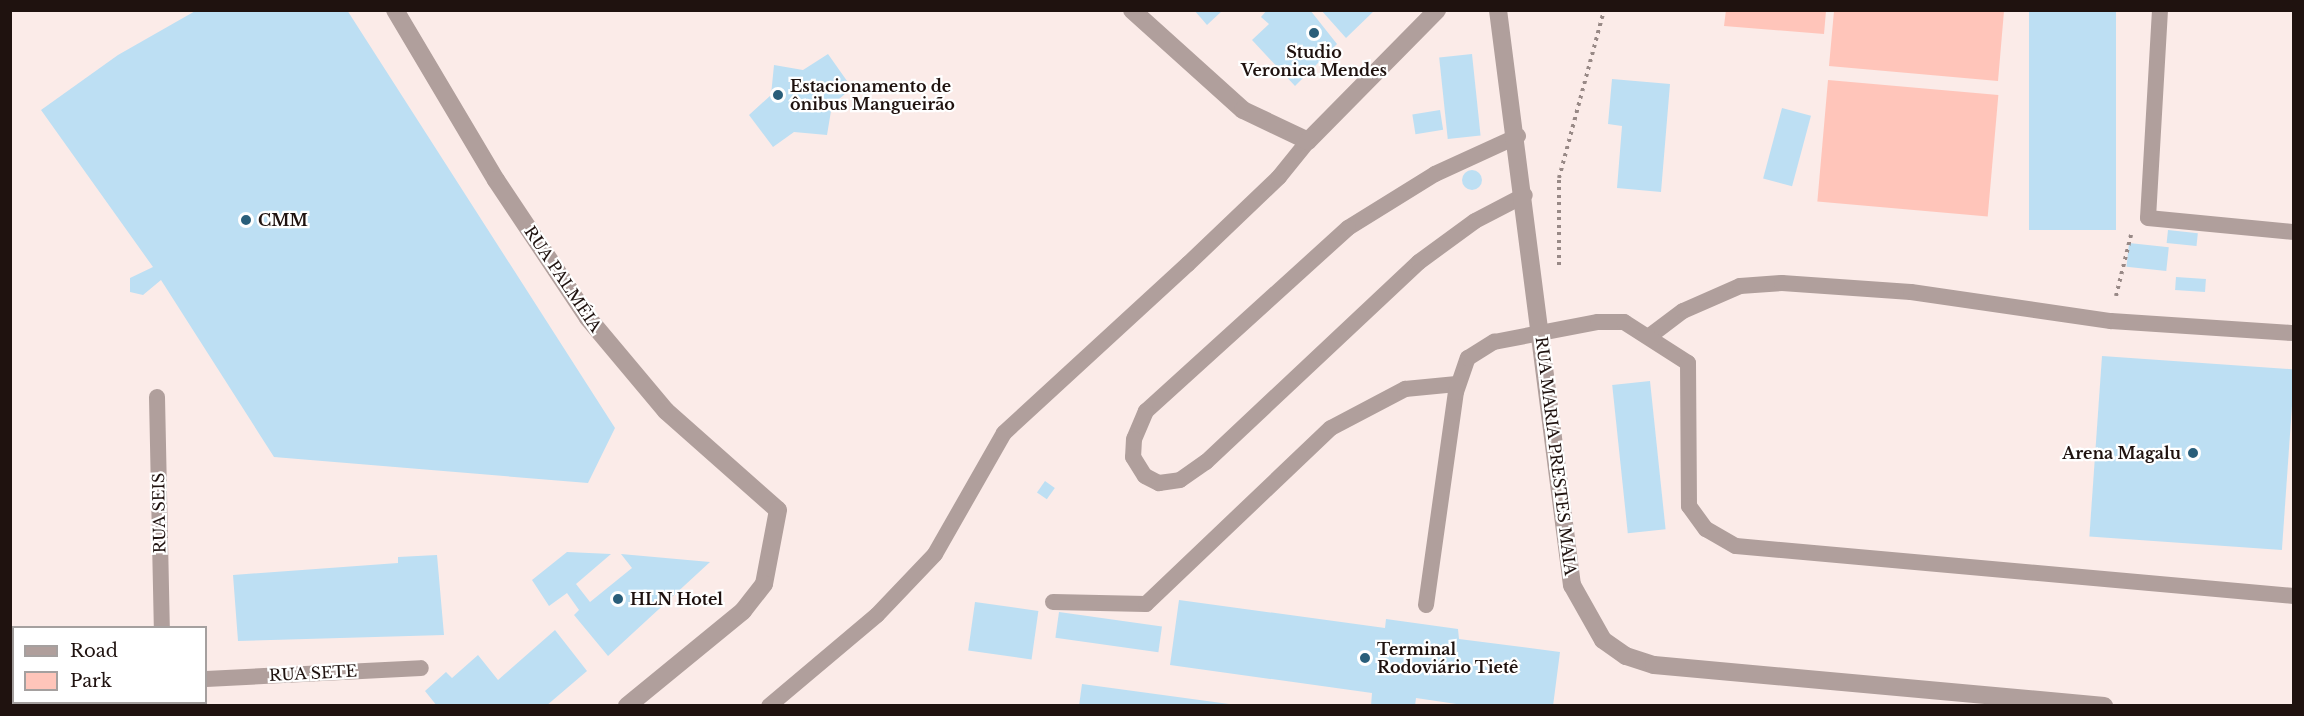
<!DOCTYPE html>
<meta charset="utf-8">
<style>
body{margin:0}
#map{position:relative;width:2304px;height:716px;overflow:hidden;background:#fbebe8;font-family:"Libre Baskerville",serif}
div>[style]{position:absolute}
.green>*{inset:0;background:#ffc5ba;transform-origin:0 0}
.building>*{inset:0;background:#bddff3;transform-origin:0 0}
.round{border-radius:50%}
.path>*{height:4px;margin-top:-2px;transform-origin:0;background:repeating-linear-gradient(90deg,#988986 0 3px,transparent 0 7.5px)}
.service>*{height:16px;margin:-8px;padding:0 8px;transform-origin:8px;border-radius:8px;background:#b09f9c}
.minor>*{height:18px;margin:-9px;padding:0 9px;transform-origin:9px;border-radius:9px;background:#b09f9c}
.tertiary>*{height:18px;margin:-9px;padding:0 9px;transform-origin:9px;border-radius:9px;background:#b09f9c}
.dots>*{width:16px;height:16px;translate:-50% -50%;box-sizing:border-box;border:3px solid #fff;border-radius:50%}
span{translate:-50% -50%;white-space:nowrap;text-align:center;line-height:1.15;-webkit-text-stroke:4.5px #fff;paint-order:stroke}
.poi-label{font-size:16px;color:#1f120f;font-weight:700}
.left{translate:0 -50%;text-align:left}
.right{translate:-100% -50%;text-align:right}
.street-label{font-size:16px;color:#1f120f}
.frame{position:absolute;inset:0;border:12px solid #1f120f;pointer-events:none}
.legend{position:absolute;left:12px;top:626px;width:195px;height:78px;box-sizing:border-box;background:#fff;border:2px solid #a5a09f;margin:0;padding:8px 10px;list-style:none;font-size:18px;color:#1f120f}
.legend li{display:flex;align-items:center;gap:12px;height:30px}
.legend b{width:30px;border:2px solid #a5a09f}
</style>
<div id="map">
<div class="green">
<i style="clip-path:polygon(1726px 10px,1826px 11px,1824px 34px,1724px 26px)"></i>
<i style="clip-path:polygon(1834px 11px,2004px 11px,1998px 81px,1829px 66px)"></i>
<i style="left:1828px;top:80px;width:171px;height:122px;rotate:5deg"></i>
</div>
<div class="building">
<i style="clip-path:polygon(197px 10px,347px 10px,615px 428px,588px 483px,274px 457px,161px 280px,143px 295px,130px 292px,130px 278px,153px 267px,41px 110px,118px 55px)"></i>
<i style="clip-path:polygon(1194px 10px,1223px 10px,1207px 25px)"></i>
<i style="clip-path:polygon(1267px 10px,1310px 10px,1337px 44px,1295px 86px,1252px 40px,1269px 24px,1261px 17px)"></i>
<i style="clip-path:polygon(1321px 10px,1375px 10px,1346px 38px)"></i>
<i style="left:2029px;top:10px;width:87px;height:220px"></i>
<i style="clip-path:polygon(828px 54px,852px 88px,832px 105px,827px 135px,794px 132px,773px 147px,749px 115px,771px 95px,774px 65px,803px 70px)"></i>
<i style="left:1472px;top:54px;width:82px;height:33px;rotate:84deg"></i>
<i style="clip-path:polygon(1612px 79px,1670px 84px,1661px 192px,1617px 188px,1622px 126px,1608px 124px)"></i>
<i style="left:1782px;top:108px;width:30px;height:73px;rotate:15deg"></i>
<i style="left:1440px;top:110px;width:20px;height:28px;rotate:81deg"></i>
<i class="round" style="left:1462px;top:170px;width:20px;height:20px"></i>
<i style="left:2168px;top:230px;width:30px;height:13px;rotate:6deg"></i>
<i style="left:2129px;top:243px;width:40px;height:24px;rotate:6deg"></i>
<i style="left:2176px;top:277px;width:30px;height:13px;rotate:4deg"></i>
<i style="left:2102px;top:356px;width:193px;height:181px;rotate:4deg"></i>
<i style="left:1650px;top:381px;width:149px;height:38px;rotate:84deg"></i>
<i style="left:1045px;top:481px;width:12px;height:14px;rotate:35deg"></i>
<i style="clip-path:polygon(567px 552px,611px 554px,576px 584px,590px 602px,632px 568px,621px 554px,710px 562px,608px 656px,574px 615px,579px 610px,567px 593px,549px 606px,532px 580px)"></i>
<i style="clip-path:polygon(437px 555px,444px 635px,238px 641px,233px 575px,398px 563px,398px 557px)"></i>
<i style="clip-path:polygon(1179px 600px,1385px 628px,1386px 619px,1458px 629px,1459px 639px,1560px 652px,1553px 706px,1470px 706px,1416px 698px,1415px 706px,1371px 706px,1372px 693px,1170px 665px)"></i>
<i style="left:975px;top:602px;width:64px;height:49px;rotate:8deg"></i>
<i style="left:1059px;top:612px;width:104px;height:26px;rotate:8deg"></i>
<i style="clip-path:polygon(555px 630px,587px 671px,546px 706px,437px 706px,425px 691px,446px 672px,452px 678px,478px 655px,498px 680px)"></i>
<i style="clip-path:polygon(1082px 684px,1229px 704px,1228px 706px,1079px 706px)"></i>
</div>
<div class="path">
<i style="left:1559px;top:265px;width:87px;rotate:-90deg"></i>
<i style="left:1559px;top:178px;width:174px;rotate:-75deg"></i>
<i style="left:2116px;top:296px;width:63px;rotate:-76.2deg"></i>
</div>
<div class="service">
<i style="left:2160px;top:10px;width:208px;rotate:93.3deg"></i>
<i style="left:2148px;top:218px;width:147px;rotate:5.5deg"></i>
<i style="left:1518px;top:136px;width:91px;rotate:155.4deg"></i>
<i style="left:1435px;top:174px;width:102px;rotate:148.2deg"></i>
<i style="left:1348px;top:228px;width:273px;rotate:137.8deg"></i>
<i style="left:1146px;top:411px;width:30px;rotate:113deg"></i>
<i style="left:1134px;top:439px;width:18px;rotate:93deg"></i>
<i style="left:1133px;top:457px;width:22px;rotate:58deg"></i>
<i style="left:1145px;top:476px;width:16px;rotate:27deg"></i>
<i style="left:1159px;top:483px;width:21px;rotate:-8deg"></i>
<i style="left:1180px;top:480px;width:32px;rotate:-35deg"></i>
<i style="left:1206px;top:462px;width:292px;rotate:-43.2deg"></i>
<i style="left:1419px;top:262px;width:69px;rotate:-36.2deg"></i>
<i style="left:1475px;top:221px;width:56px;rotate:-27.5deg"></i>
<i style="left:1651px;top:335px;width:40px;rotate:-37deg"></i>
<i style="left:1683px;top:311px;width:62px;rotate:-23.7deg"></i>
<i style="left:1740px;top:286px;width:42px;rotate:-4.1deg"></i>
<i style="left:1782px;top:283px;width:129px;rotate:4deg"></i>
<i style="left:1911px;top:292px;width:202px;rotate:8.3deg"></i>
<i style="left:2111px;top:321px;width:183px;rotate:3.8deg"></i>
<i style="left:157px;top:397px;width:231px;rotate:88.8deg"></i>
<i style="left:1053px;top:602px;width:93px;rotate:1.2deg"></i>
<i style="left:1146px;top:604px;width:255px;rotate:-43.6deg"></i>
<i style="left:1331px;top:428px;width:84px;rotate:-27.8deg"></i>
<i style="left:1405px;top:389px;width:52px;rotate:-5.5deg"></i>
<i style="left:1426px;top:605px;width:215px;rotate:-82deg"></i>
<i style="left:1456px;top:392px;width:36px;rotate:-71deg"></i>
<i style="left:1468px;top:358px;width:31px;rotate:-32deg"></i>
<i style="left:1494px;top:342px;width:106px;rotate:-10.9deg"></i>
<i style="left:1598px;top:322px;width:26px"></i>
<i style="left:1624px;top:322px;width:76px;rotate:32.6deg"></i>
<i style="left:1688px;top:363px;width:143px;rotate:89.6deg"></i>
<i style="left:1689px;top:506px;width:29px;rotate:54deg"></i>
<i style="left:1706px;top:529px;width:34px;rotate:30deg"></i>
<i style="left:1736px;top:546px;width:560px;rotate:5.12deg"></i>
<i style="left:206px;top:679px;width:215px;rotate:-2.9deg"></i>
<i style="left:163px;top:702px;width:4px;rotate:90deg"></i>
<i style="left:769px;top:706px;width:141px;rotate:-40.1deg"></i>
<i style="left:877px;top:615px;width:84px;rotate:-46.4deg"></i>
<i style="left:935px;top:554px;width:139px;rotate:-60.3deg"></i>
<i style="left:1004px;top:433px;width:250px;rotate:-42.6deg"></i>
<i style="left:1188px;top:264px;width:126px;rotate:-43.7deg"></i>
<i style="left:1279px;top:177px;width:46px;rotate:-51.1deg"></i>
</div>
<div class="minor">
<i style="left:1498px;top:10px;width:580px;rotate:82.67deg"></i>
<i style="left:1572px;top:585px;width:63px;rotate:60.6deg"></i>
<i style="left:1603px;top:640px;width:28px;rotate:35deg"></i>
<i style="left:1626px;top:656px;width:29px;rotate:18deg"></i>
<i style="left:1654px;top:665px;width:452px;rotate:5.2deg"></i>
</div>
<div class="tertiary">
<i style="left:395px;top:10px;width:198px;rotate:59.3deg"></i>
<i style="left:496px;top:180px;width:166px;rotate:56.3deg"></i>
<i style="left:588px;top:318px;width:121px;rotate:50deg"></i>
<i style="left:666px;top:411px;width:149px;rotate:41.5deg"></i>
<i style="left:778px;top:510px;width:75px;rotate:100.7deg"></i>
<i style="left:764px;top:584px;width:34px;rotate:128deg"></i>
<i style="left:743px;top:611px;width:150px;rotate:140.7deg"></i>
<i style="left:1132px;top:10px;width:149px;rotate:42deg"></i>
<i style="left:1243px;top:110px;width:72px;rotate:25.5deg"></i>
<i style="left:1308px;top:141px;width:184px;rotate:-45.4deg"></i>
</div>
<div class="dots">
<i style="left:1314px;top:33px;background:#295e7a"></i>
<i style="left:778px;top:95px;background:#295e7a"></i>
<i style="left:246px;top:220px;background:#295e7a"></i>
<i style="left:2193px;top:453px;background:#295e7a"></i>
<i style="left:618px;top:599px;background:#295e7a"></i>
<i style="left:1365px;top:658px;background:#295e7a"></i>
</div>
<div class="poi-label">
<span style="left:1314px;top:61px">Studio<br>Veronica Mendes</span>
<span class="left" style="left:790px;top:95px">Estacionamento de<br>ônibus Mangueirão</span>
<span class="left" style="left:258px;top:220px">CMM</span>
<span class="right" style="left:2181px;top:453px">Arena Magalu</span>
<span class="left" style="left:630px;top:599px">HLN Hotel</span>
<span class="left" style="left:1377px;top:658px">Terminal<br>Rodoviário Tietê</span>
</div>
<div class="street-label">
<span style="left:563px;top:279px;rotate:56deg">RUA PALMÉIA</span>
<span style="left:1556px;top:456px;rotate:83deg">RUA MARIA PRESTES MAIA</span>
<span style="left:159px;top:513px;rotate:-91deg">RUA SEIS</span>
<span style="left:313px;top:673px;rotate:-3deg">RUA SETE</span>
</div>
<div class="frame"></div>
<ul class="legend">
<li><b style="height:8px;background:#b09f9c"></b>Road</li>
<li><b style="height:16px;background:#ffc5ba"></b>Park</li>
</ul>
</div>
